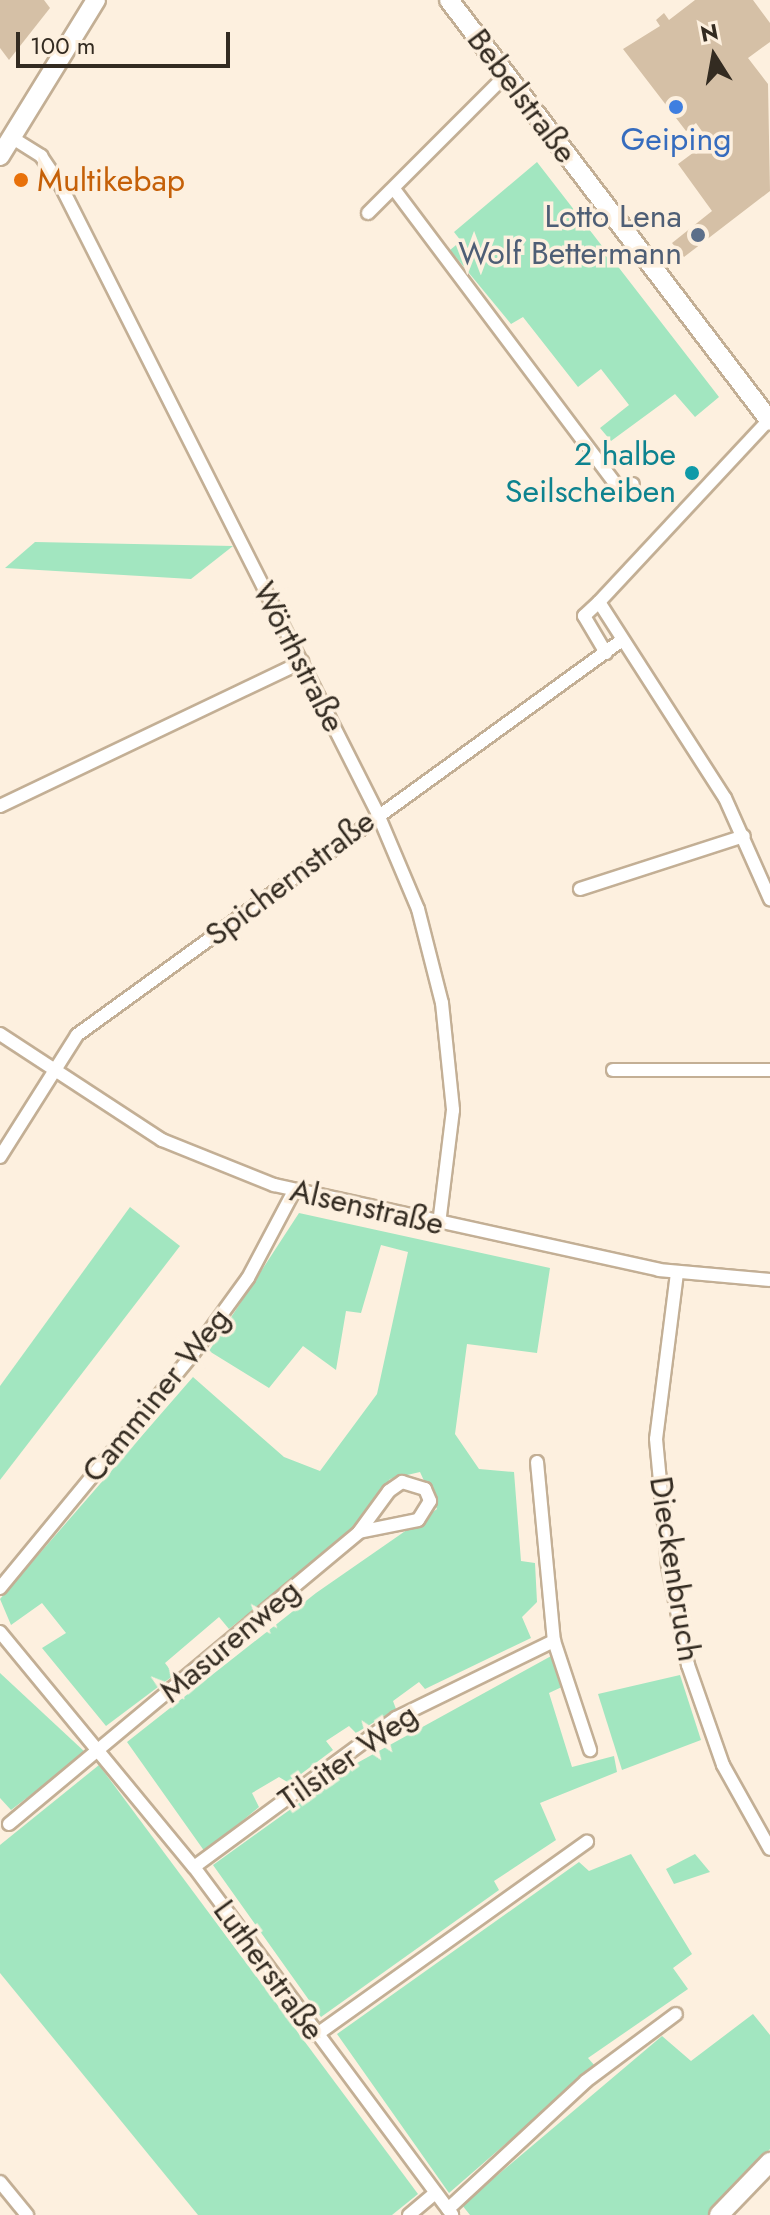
<!DOCTYPE html>
<meta charset="utf-8">
<style>
body{margin:0}
#map{position:relative;width:770px;height:2215px;overflow:hidden;background:#fdf0df;font-family:Jost,sans-serif}
div>[style]{position:absolute}
.green>*{inset:0;background:#a2e6c0}
.building>*{inset:0;background:#d5c0a6}
.roads{filter:drop-shadow(2px 0 #c3af95) drop-shadow(-2px 0 #c3af95) drop-shadow(0 2px #c3af95) drop-shadow(0 -2px #c3af95)}
.street>*{height:12px;margin:-6px;padding:0 6px;transform-origin:6px;border-radius:6px;background:#fff}
.secondary>*{height:18px;margin:-9px;padding:0 9px;transform-origin:9px;border-radius:9px;background:#fff}
.dots>*{width:22px;height:22px;translate:-50% -50%;box-sizing:border-box;border:4px solid #fdf0df;border-radius:50%}
span{translate:-50% -50%;white-space:nowrap;text-align:center;line-height:1.15;-webkit-text-stroke:7px #fdf0df;paint-order:stroke}
.street-label{font-size:32px;color:#332b21}
.shop-label{font-size:32px;color:#366cbe}
.food-label{font-size:32px;color:#c56008}
.left{translate:0 -50%;text-align:left}
.service-label{font-size:32px;color:#4e5e75}
.right{translate:-100% -50%;text-align:right}
.culture-label{font-size:32px;color:#0d838f}
.north{position:absolute;left:674px;top:16px;width:80px;height:80px;-webkit-text-stroke:6px #fdf0df;paint-order:stroke;rotate:349deg;font-size:22px;font-weight:700;line-height:32px;text-align:center;color:#332b21}
.north::after{content:'';display:block;margin:auto;width:28px;height:36px;background:#332b21;clip-path:polygon(50% 0,100% 100%,50% 72%,0 100%)}
.scale{position:absolute;left:16px;top:32px;width:214px;height:36px;box-sizing:border-box;border:4px solid #332b21;border-top:0;padding-left:10px;font-size:24px;line-height:28px;white-space:nowrap;color:#332b21;-webkit-text-stroke:6px #fdf0df;paint-order:stroke}
</style>
<div id="map">
<div class="green">
<i style="clip-path:polygon(537px 162px,719px 397px,695px 417px,675px 394px,611px 441px,600px 428px,629px 405px,601px 369px,578px 387px,523px 317px,511px 324px,450px 250px,461px 241px,454px 232px)"></i>
<i style="clip-path:polygon(35px 542px,233px 546px,191px 579px,5px 568px)"></i>
<i style="clip-path:polygon(130px 1207px,180px 1246px,0 1480px,0 1386px)"></i>
<i style="clip-path:polygon(299px 1213px,550px 1268px,537px 1353px,467px 1344px,455px 1434px,479px 1469px,514px 1472px,521px 1561px,535px 1563px,537px 1602px,522px 1617px,531px 1638px,425px 1689px,419px 1682px,393px 1701px,396px 1709px,356px 1733px,349px 1726px,326px 1741px,333px 1750px,289px 1783px,279px 1777px,252px 1793px,259px 1807px,205px 1852px,127px 1742px,316px 1593px,437px 1509px,420px 1472px,390px 1479px,354px 1529px,229px 1629px,219px 1617px,165px 1663px,174px 1675px,106px 1726px,42px 1648px,66px 1633px,42px 1603px,11px 1625px,0 1599px,193px 1377px,284px 1457px,320px 1471px,377px 1394px,408px 1252px,381px 1245px,361px 1313px,346px 1311px,336px 1370px,303px 1346px,269px 1388px,209px 1351px)"></i>
<i style="clip-path:polygon(553px 1655px,564px 1686px,549px 1693px,572px 1767px,614px 1756px,617px 1772px,540px 1803px,556px 1840px,494px 1881px,499px 1890px,321px 2017px,213px 1865px,348px 1768px)"></i>
<i style="clip-path:polygon(0 1673px,86px 1753px,11px 1810px,0 1798px)"></i>
<i style="clip-path:polygon(680px 1675px,701px 1740px,622px 1770px,598px 1694px)"></i>
<i style="clip-path:polygon(99px 1765px,418px 2194px,392px 2215px,198px 2215px,0 1973px,0 1845px)"></i>
<i style="clip-path:polygon(631px 1854px,692px 1954px,673px 1968px,688px 1989px,588px 2058px,595px 2066px,449px 2193px,337px 2034px,579px 1862px,589px 1871px)"></i>
<i style="clip-path:polygon(695px 1854px,710px 1872px,674px 1884px,666px 1869px)"></i>
<i style="clip-path:polygon(753px 2014px,770px 2035px,770px 2149px,710px 2215px,470px 2215px,462px 2205px,662px 2036px,691px 2061px)"></i>
</div>
<div class="building">
<i style="clip-path:polygon(0 0,44px 0,50px 8px,9px 60px,0 48px)"></i>
<i style="clip-path:polygon(695px 0,753px 0,770px 23px,770px 42px,748px 58px,768px 84px,770px 191px,684px 257px,672px 243px,712px 211px,678px 164px,709px 141px,696px 123px,686px 131px,623px 49px,660px 26px,656px 20px,664px 13px,669px 20px)"></i>
</div>
<div class="roads">
<div class="street">
<i style="left:11px;top:137px;width:36px;rotate:32deg"></i>
<i style="left:41px;top:156px;width:36px;rotate:56deg"></i>
<i style="left:61px;top:186px;width:701px;rotate:63.22deg"></i>
<i style="left:377px;top:812px;width:105px;rotate:67.1deg"></i>
<i style="left:418px;top:909px;width:97px;rotate:75.7deg"></i>
<i style="left:442px;top:1003px;width:108px;rotate:84.1deg"></i>
<i style="left:453px;top:1110px;width:115px;rotate:97deg"></i>
<i style="left:394px;top:189px;width:376px;rotate:53.1deg"></i>
<i style="left:620px;top:490px;width:14px;rotate:-25deg"></i>
<i style="left:368px;top:213px;width:195px;rotate:-45deg"></i>
<i style="left:599px;top:602px;width:249px;rotate:-47deg"></i>
<i style="left:606px;top:653px;width:43px;rotate:-120.7deg"></i>
<i style="left:584px;top:616px;width:21px;rotate:-43deg"></i>
<i style="left:599px;top:602px;width:233px;rotate:57.3deg"></i>
<i style="left:725px;top:798px;width:111px;rotate:66deg"></i>
<i style="left:0;top:806px;width:335px;rotate:-25.5deg"></i>
<i style="left:580px;top:889px;width:172px;rotate:-17.9deg"></i>
<i style="left:0;top:1034px;width:194px;rotate:33.2deg"></i>
<i style="left:162px;top:1140px;width:121px;rotate:21.9deg"></i>
<i style="left:274px;top:1185px;width:394px;rotate:12.4deg"></i>
<i style="left:659px;top:1270px;width:111px;rotate:5.1deg"></i>
<i style="left:613px;top:1070px;width:157px"></i>
<i style="left:0;top:1157px;width:144px;rotate:-57.7deg"></i>
<i style="left:77px;top:1035px;width:673px;rotate:-35.93deg"></i>
<i style="left:677px;top:1273px;width:167px;rotate:97.2deg"></i>
<i style="left:656px;top:1439px;width:128px;rotate:84.6deg"></i>
<i style="left:668px;top:1566px;width:101px;rotate:78.6deg"></i>
<i style="left:688px;top:1665px;width:106px;rotate:70.7deg"></i>
<i style="left:723px;top:1765px;width:96px;rotate:60.8deg"></i>
<i style="left:537px;top:1462px;width:180px;rotate:84.6deg"></i>
<i style="left:554px;top:1641px;width:115px;rotate:71.7deg"></i>
<i style="left:0;top:1588px;width:302px;rotate:-50.5deg"></i>
<i style="left:192px;top:1355px;width:95px;rotate:-54deg"></i>
<i style="left:248px;top:1278px;width:98px;rotate:-62.1deg"></i>
<i style="left:0;top:1632px;width:305px;rotate:50.5deg"></i>
<i style="left:194px;top:1867px;width:433px;rotate:53.4deg"></i>
<i style="left:9px;top:1824px;width:456px;rotate:-39.8deg"></i>
<i style="left:359px;top:1532px;width:51px;rotate:-53.8deg"></i>
<i style="left:389px;top:1491px;width:16px;rotate:-35deg"></i>
<i style="left:402px;top:1482px;width:24px;rotate:17deg"></i>
<i style="left:425px;top:1489px;width:13px;rotate:67deg"></i>
<i style="left:430px;top:1501px;width:22px;rotate:122deg"></i>
<i style="left:418px;top:1520px;width:60px;rotate:168.5deg"></i>
<i style="left:194px;top:1867px;width:251px;rotate:-36.4deg"></i>
<i style="left:396px;top:1718px;width:176px;rotate:-26deg"></i>
<i style="left:316px;top:2035px;width:333px;rotate:-35.5deg"></i>
<i style="left:0;top:2182px;width:43px;rotate:50.7deg"></i>
<i style="left:448px;top:2209px;width:188px;rotate:-42.8deg"></i>
<i style="left:586px;top:2081px;width:112px;rotate:-36.7deg"></i>
<i style="left:409px;top:2215px;width:34px;rotate:-40deg"></i>
</div>
<div class="secondary">
<i style="left:449px;top:0;width:529px;rotate:52.68deg"></i>
<i style="left:0;top:156px;width:183px;rotate:-58.4deg"></i>
<i style="left:719px;top:2215px;width:74px;rotate:-46.1deg"></i>
</div>
</div>
<div class="dots">
<i style="left:676px;top:107px;background:#3f7fe0"></i>
<i style="left:21px;top:180px;background:#e8710a"></i>
<i style="left:698px;top:235px;background:#5c6f8a"></i>
<i style="left:692px;top:473px;background:#0f9aa8"></i>
</div>
<div class="street-label">
<span style="left:522px;top:96px;rotate:53deg">Bebelstraße</span>
<span style="left:299px;top:657px;rotate:63deg">Wörthstraße</span>
<span style="left:290px;top:878px;rotate:-37deg">Spichernstraße</span>
<span style="left:367px;top:1207px;rotate:13deg">Alsenstraße</span>
<span style="left:156px;top:1395px;rotate:-51deg">Camminer Weg</span>
<span style="left:675px;top:1569px;rotate:81deg">Dieckenbruch</span>
<span style="left:230px;top:1641px;rotate:-40deg">Masurenweg</span>
<span style="left:348px;top:1757px;rotate:-35deg">Tilsiter Weg</span>
<span style="left:269px;top:1970px;rotate:54deg">Lutherstraße</span>
</div>
<div class="shop-label">
<span style="left:676px;top:139px">Geiping</span>
</div>
<div class="food-label">
<span class="left" style="left:37px;top:180px">Multikebap</span>
</div>
<div class="service-label">
<span class="right" style="left:682px;top:235px">Lotto Lena<br>Wolf Bettermann</span>
</div>
<div class="culture-label">
<span class="right" style="left:676px;top:473px">2 halbe<br>Seilscheiben</span>
</div>
<div class="north">N</div>
<div class="scale">100 m</div>
</div>
